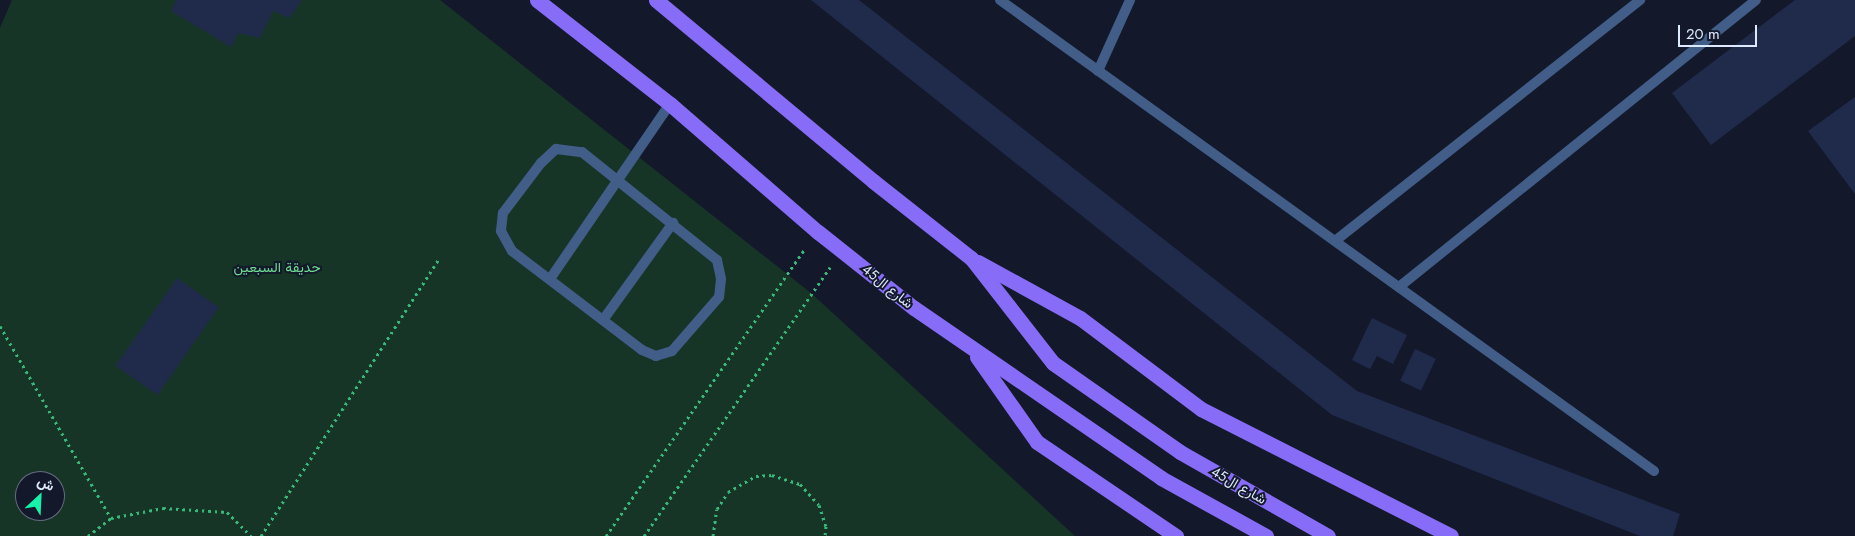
<!DOCTYPE html>
<meta charset="utf-8">
<style>
body{margin:0}
#map{position:relative;width:1855px;height:536px;overflow:hidden;background:#13192b;font-family:Jost,Vazirmatn,sans-serif}
div>[style]{position:absolute}
.green>*{inset:0;background:#163527}
.building>*{inset:0;background:#202a4b;transform-origin:0 0}
.path>*{height:3px;margin-top:-1.5px;transform-origin:0;background:repeating-linear-gradient(90deg,#38b879 0 2.5px,transparent 0 6.5px)}
.lane>*{height:10px;margin:-5px;padding:0 5px;transform-origin:5px;border-radius:5px;background:#415d88}
.primary>*{height:15px;margin:-7.5px;padding:0 7.5px;transform-origin:7.5px;border-radius:7.5px;background:#876cf7}
span{translate:-50% -50%;white-space:nowrap;text-align:center;line-height:1.15;-webkit-text-stroke:4px #13192b;paint-order:stroke}
.park-label{font-size:14px;color:#6ddb90}
.street-label{font-size:14px;color:#dfe9fd}
.north{position:absolute;left:15px;top:471px;width:50px;height:50px;box-sizing:border-box;background:#13192b;border:1px solid #656c7f;border-radius:50%;rotate:25deg;font-size:14px;font-weight:700;line-height:20px;text-align:center;color:#dfe9fd}
.north::after{content:'';display:block;margin:auto;width:18px;height:22px;background:#16f3a9;clip-path:polygon(50% 0,100% 100%,50% 72%,0 100%)}
.scale{position:absolute;left:1678px;top:25px;width:79px;height:22px;box-sizing:border-box;border:2px solid #dfe9fd;border-top:0;padding-left:6px;font-size:15px;line-height:18px;white-space:nowrap;color:#dfe9fd;-webkit-text-stroke:4px #13192b;paint-order:stroke}
</style>
<div id="map">
<div class="green">
<i style="clip-path:polygon(evenodd,12px 0,440px 0,811px 293px,1075px 536px,0 536px,0 28px,12px 0,25px 481px,55px 481px,55px 511px,25px 511px,25px 481px)"></i>
</div>
<div class="building">
<i style="clip-path:polygon(176px 0,302px 0,289px 18px,273px 11px,260px 38px,238px 33px,231px 47px,171px 11px)"></i>
<i style="clip-path:polygon(811px 0,859px 0,1357px 391px,1680px 514px,1673px 536px,1640px 536px,1332px 415px)"></i>
<i style="clip-path:polygon(1795px 0,1855px 0,1855px 36px,1711px 145px,1672px 93px)"></i>
<i style="clip-path:polygon(1855px 97px,1855px 194px,1808px 131px)"></i>
<i style="left:177px;top:278px;width:51px;height:107px;rotate:35deg"></i>
<i style="clip-path:polygon(1372px 318px,1407px 335px,1393px 364px,1377px 356px,1370px 369px,1352px 360px)"></i>
<i style="left:1415px;top:349px;width:23px;height:35px;rotate:25deg"></i>
</div>
<div class="path">
<i style="left:0;top:326px;width:222px;rotate:60deg"></i>
<i style="left:88px;top:536px;width:29px;rotate:-38deg"></i>
<i style="left:111px;top:518px;width:53px;rotate:-10.9deg"></i>
<i style="left:163px;top:508px;width:64px;rotate:3.6deg"></i>
<i style="left:227px;top:512px;width:34px;rotate:45deg"></i>
<i style="left:261px;top:536px;width:329px;rotate:-57.3deg"></i>
<i style="left:606px;top:536px;width:349px;rotate:-55.3deg"></i>
<i style="left:644px;top:536px;width:327px;rotate:-55.3deg"></i>
<i style="left:713px;top:536px;width:27px;rotate:-82deg"></i>
<i style="left:717px;top:509px;width:20px;rotate:-57deg"></i>
<i style="left:728px;top:492px;width:32px;rotate:-30deg"></i>
<i style="left:756px;top:476px;width:16px;rotate:-4deg"></i>
<i style="left:772px;top:475px;width:29px;rotate:18deg"></i>
<i style="left:800px;top:484px;width:28px;rotate:48deg"></i>
<i style="left:819px;top:505px;width:22px;rotate:72deg"></i>
<i style="left:826px;top:526px;width:10px;rotate:96deg"></i>
</div>
<div class="lane">
<i style="left:1000px;top:0;width:806px;rotate:35.76deg"></i>
<i style="left:1098px;top:71px;width:78px;rotate:-65.7deg"></i>
<i style="left:556px;top:149px;width:26px;rotate:7deg"></i>
<i style="left:582px;top:152px;width:173px;rotate:38.7deg"></i>
<i style="left:717px;top:260px;width:19px;rotate:78deg"></i>
<i style="left:721px;top:279px;width:18px;rotate:96deg"></i>
<i style="left:719px;top:297px;width:72px;rotate:131deg"></i>
<i style="left:672px;top:351px;width:17px;rotate:163deg"></i>
<i style="left:656px;top:356px;width:15px;rotate:-157deg"></i>
<i style="left:642px;top:350px;width:163px;rotate:-142.7deg"></i>
<i style="left:512px;top:251px;width:23px;rotate:-119deg"></i>
<i style="left:501px;top:231px;width:18px;rotate:-84deg"></i>
<i style="left:503px;top:213px;width:63px;rotate:-52.8deg"></i>
<i style="left:541px;top:163px;width:21px;rotate:-43deg"></i>
<i style="left:1335px;top:241px;width:389px;rotate:-38.3deg"></i>
<i style="left:550px;top:279px;width:212px;rotate:-55.6deg"></i>
<i style="left:1399px;top:287px;width:458px;rotate:-38.8deg"></i>
<i style="left:603px;top:320px;width:120px;rotate:-54.2deg"></i>
</div>
<div class="primary">
<i style="left:537px;top:0;width:169px;rotate:38deg"></i>
<i style="left:670px;top:104px;width:196px;rotate:40.9deg"></i>
<i style="left:818px;top:232px;width:122px;rotate:38.4deg"></i>
<i style="left:914px;top:308px;width:300px;rotate:34.5deg"></i>
<i style="left:1161px;top:478px;width:120px;rotate:28.9deg"></i>
<i style="left:656px;top:0;width:283px;rotate:39.8deg"></i>
<i style="left:873px;top:181px;width:125px;rotate:38.2deg"></i>
<i style="left:971px;top:258px;width:133px;rotate:52deg"></i>
<i style="left:1053px;top:363px;width:155px;rotate:35deg"></i>
<i style="left:1180px;top:452px;width:170px;rotate:29.6deg"></i>
<i style="left:978px;top:262px;width:116px;rotate:28.8deg"></i>
<i style="left:1080px;top:318px;width:151px;rotate:36.9deg"></i>
<i style="left:1201px;top:409px;width:280px;rotate:26.9deg"></i>
<i style="left:977px;top:357px;width:104px;rotate:54.8deg"></i>
<i style="left:1037px;top:442px;width:168px;rotate:34.1deg"></i>
</div>
<div class="park-label">
<span style="left:277px;top:267px">حديقة السبعين</span>
</div>
<div class="street-label">
<span style="left:888px;top:286px;rotate:39deg">شارع ال45</span>
<span style="left:1239px;top:485px;rotate:30deg">شارع ال45</span>
</div>
<div class="north">ش</div>
<div class="scale">20 m</div>
</div>
